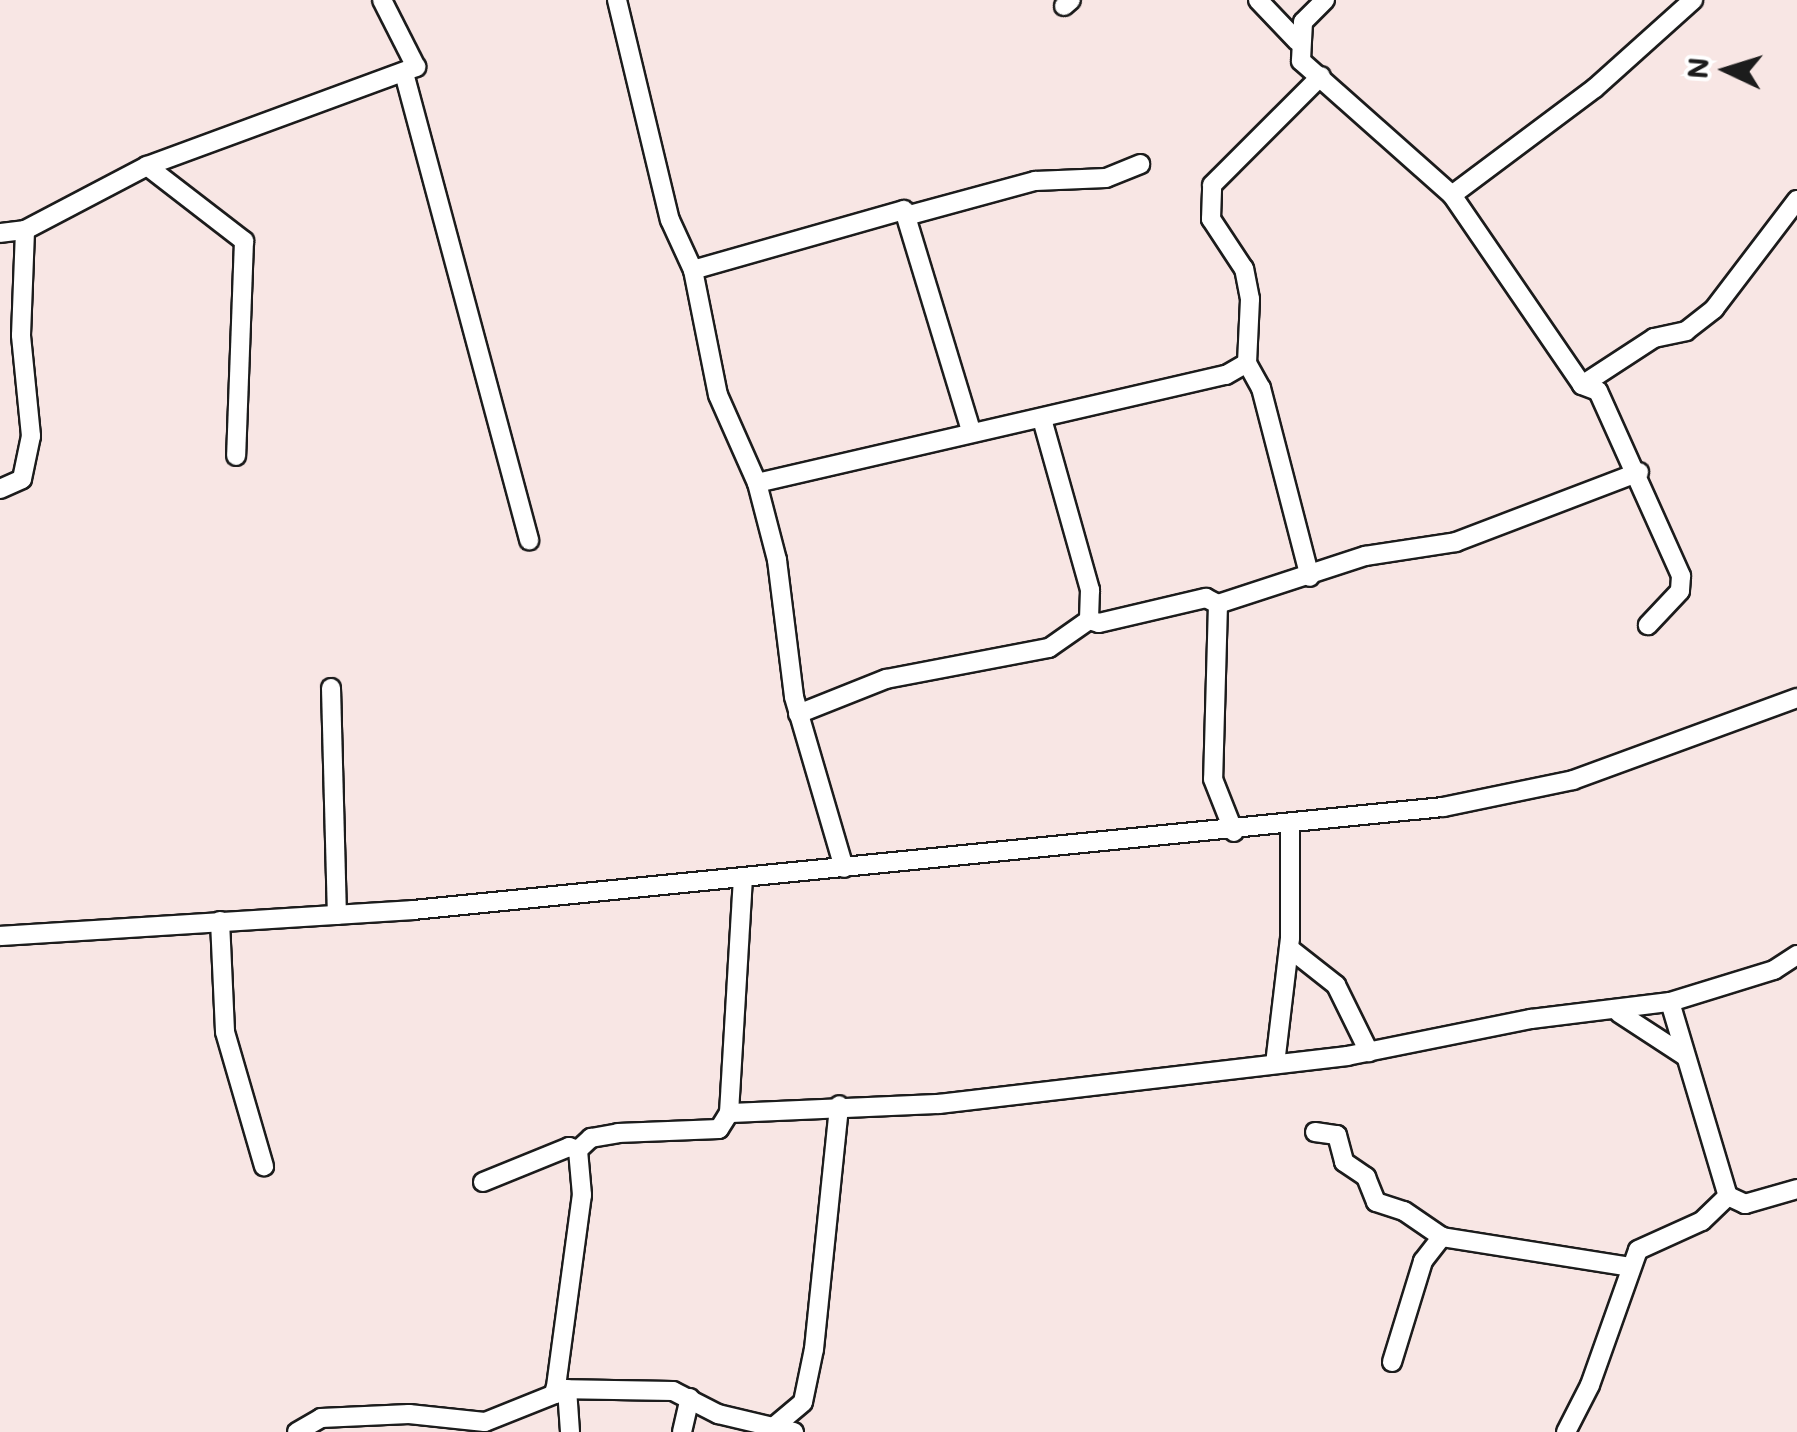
<!DOCTYPE html>
<style>
body{margin:0}
#map{position:relative;width:1797px;height:1432px;overflow:hidden;background:#f8e6e4;font-family:Mali,sans-serif}
div>[style]{position:absolute}
.roads{filter:drop-shadow(2px 0 #1c1c1c) drop-shadow(-2px 0 #1c1c1c) drop-shadow(0 2px #1c1c1c) drop-shadow(0 -2px #1c1c1c)}
.street>*{height:18px;margin:-9px;padding:0 9px;transform-origin:9px;border-radius:9px;background:#fff}
span{translate:-50% -50%;white-space:nowrap;text-align:center;line-height:1.15;-webkit-text-stroke:9px #fff;paint-order:stroke}
.north{position:absolute;left:1677px;top:20px;width:100px;height:100px;-webkit-text-stroke:8px #fff;paint-order:stroke;rotate:274deg;font-size:28px;font-weight:700;line-height:40px;text-align:center;color:#1c1c1c}
.north::after{content:'';display:block;margin:auto;width:35px;height:45px;background:#1c1c1c;clip-path:polygon(50% 0,100% 100%,50% 72%,0 100%)}
</style>
<div id="map">
<div class="roads">
<div class="street">
<i style="left:617px;top:0;width:226px;rotate:76.5deg"></i>
<i style="left:670px;top:220px;width:55px;rotate:65.3deg"></i>
<i style="left:693px;top:270px;width:127px;rotate:78.7deg"></i>
<i style="left:718px;top:395px;width:96px;rotate:66.1deg"></i>
<i style="left:757px;top:483px;width:80px;rotate:75.4deg"></i>
<i style="left:777px;top:560px;width:138px;rotate:82.9deg"></i>
<i style="left:794px;top:697px;width:178px;rotate:73.7deg"></i>
<i style="left:1258px;top:0;width:57px;rotate:46.4deg"></i>
<i style="left:1325px;top:0;width:31px;rotate:135deg"></i>
<i style="left:1303px;top:22px;width:39px;rotate:93deg"></i>
<i style="left:1301px;top:61px;width:202px;rotate:41.6deg"></i>
<i style="left:1452px;top:195px;width:230px;rotate:55.6deg"></i>
<i style="left:1582px;top:385px;width:17px;rotate:21deg"></i>
<i style="left:1598px;top:391px;width:203px;rotate:65.8deg"></i>
<i style="left:1681px;top:576px;width:15px;rotate:94deg"></i>
<i style="left:1680px;top:591px;width:47px;rotate:133.3deg"></i>
<i style="left:1064px;top:6px;width:9px;rotate:-41deg"></i>
<i style="left:404px;top:73px;width:484px;rotate:75deg"></i>
<i style="left:147px;top:166px;width:123px;rotate:37.7deg"></i>
<i style="left:244px;top:241px;width:215px;rotate:92.1deg"></i>
<i style="left:1452px;top:195px;width:179px;rotate:-36.8deg"></i>
<i style="left:1595px;top:88px;width:132px;rotate:-41.9deg"></i>
<i style="left:906px;top:216px;width:134px;rotate:-15.2deg"></i>
<i style="left:1035px;top:181px;width:71px;rotate:-2.4deg"></i>
<i style="left:1106px;top:178px;width:37px;rotate:-22deg"></i>
<i style="left:0;top:233px;width:25px;rotate:-7deg"></i>
<i style="left:693px;top:270px;width:219px;rotate:-15.9deg"></i>
<i style="left:904px;top:210px;width:231px;rotate:73.1deg"></i>
<i style="left:1247px;top:363px;width:29px;rotate:61deg"></i>
<i style="left:1261px;top:388px;width:195px;rotate:75.5deg"></i>
<i style="left:1582px;top:385px;width:86px;rotate:-33.1deg"></i>
<i style="left:1654px;top:338px;width:33px;rotate:-12deg"></i>
<i style="left:1686px;top:331px;width:36px;rotate:-38deg"></i>
<i style="left:1714px;top:309px;width:137px;rotate:-52.7deg"></i>
<i style="left:1042px;top:419px;width:178px;rotate:74.3deg"></i>
<i style="left:1090px;top:590px;width:30px;rotate:92deg"></i>
<i style="left:1089px;top:620px;width:10px;rotate:17deg"></i>
<i style="left:1099px;top:623px;width:110px;rotate:-13.2deg"></i>
<i style="left:1206px;top:598px;width:13px;rotate:27deg"></i>
<i style="left:1218px;top:604px;width:155px;rotate:-18.1deg"></i>
<i style="left:1365px;top:556px;width:92px;rotate:-8.7deg"></i>
<i style="left:1456px;top:542px;width:196px;rotate:-20.9deg"></i>
<i style="left:757px;top:483px;width:481px;rotate:-13deg"></i>
<i style="left:1226px;top:375px;width:24px;rotate:-30deg"></i>
<i style="left:1247px;top:363px;width:64px;rotate:-87.3deg"></i>
<i style="left:1250px;top:299px;width:31px;rotate:-101deg"></i>
<i style="left:1244px;top:269px;width:60px;rotate:-123.4deg"></i>
<i style="left:1211px;top:219px;width:34px;rotate:-88deg"></i>
<i style="left:1212px;top:185px;width:154px;rotate:-45deg"></i>
<i style="left:0;top:489px;width:24px;rotate:-24deg"></i>
<i style="left:22px;top:479px;width:44px;rotate:-78.2deg"></i>
<i style="left:31px;top:436px;width:101px;rotate:-95.7deg"></i>
<i style="left:21px;top:335px;width:105px;rotate:-87.8deg"></i>
<i style="left:25px;top:230px;width:138px;rotate:-27.7deg"></i>
<i style="left:147px;top:166px;width:287px;rotate:-20.2deg"></i>
<i style="left:416px;top:67px;width:75px;rotate:-116.9deg"></i>
<i style="left:1218px;top:604px;width:175px;rotate:91.6deg"></i>
<i style="left:1213px;top:779px;width:57px;rotate:68.4deg"></i>
<i style="left:331px;top:688px;width:227px;rotate:88.5deg"></i>
<i style="left:798px;top:714px;width:95px;rotate:-21.7deg"></i>
<i style="left:886px;top:679px;width:166px;rotate:-10.8deg"></i>
<i style="left:1049px;top:648px;width:49px;rotate:-35deg"></i>
<i style="left:220px;top:921px;width:111px;rotate:87.4deg"></i>
<i style="left:225px;top:1032px;width:140px;rotate:73.8deg"></i>
<i style="left:0;top:936px;width:414px;rotate:-3.6deg"></i>
<i style="left:413px;top:910px;width:1035px;rotate:-5.71deg"></i>
<i style="left:1443px;top:807px;width:133px;rotate:-11.7deg"></i>
<i style="left:1573px;top:780px;width:239px;rotate:-20.1deg"></i>
<i style="left:1289px;top:948px;width:60px;rotate:38.2deg"></i>
<i style="left:1336px;top:985px;width:75px;rotate:63.8deg"></i>
<i style="left:1797px;top:955px;width:27px;rotate:147deg"></i>
<i style="left:1774px;top:970px;width:109px;rotate:162.9deg"></i>
<i style="left:1670px;top:1002px;width:202px;rotate:73.4deg"></i>
<i style="left:1728px;top:1196px;width:19px;rotate:25deg"></i>
<i style="left:1745px;top:1204px;width:54px;rotate:-16.1deg"></i>
<i style="left:1619px;top:1013px;width:79px;rotate:33.1deg"></i>
<i style="left:1275px;top:1064px;width:127px;rotate:-83.2deg"></i>
<i style="left:1290px;top:938px;width:112px;rotate:-90deg"></i>
<i style="left:729px;top:1113px;width:210px;rotate:-2.5deg"></i>
<i style="left:939px;top:1104px;width:411px;rotate:-6.7deg"></i>
<i style="left:1347px;top:1056px;width:188px;rotate:-11.4deg"></i>
<i style="left:1531px;top:1019px;width:140px;rotate:-7deg"></i>
<i style="left:1315px;top:1132px;width:22px;rotate:8deg"></i>
<i style="left:1337px;top:1135px;width:28px;rotate:75deg"></i>
<i style="left:1344px;top:1162px;width:27px;rotate:34deg"></i>
<i style="left:1366px;top:1177px;width:27px;rotate:68deg"></i>
<i style="left:1376px;top:1202px;width:29px;rotate:18deg"></i>
<i style="left:1404px;top:1211px;width:46px;rotate:34.4deg"></i>
<i style="left:578px;top:1150px;width:18px;rotate:-43deg"></i>
<i style="left:591px;top:1138px;width:27px;rotate:-10deg"></i>
<i style="left:618px;top:1133px;width:101px;rotate:-2.3deg"></i>
<i style="left:719px;top:1129px;width:19px;rotate:-58deg"></i>
<i style="left:729px;top:1113px;width:235px;rotate:-86.6deg"></i>
<i style="left:483px;top:1182px;width:93px;rotate:-22.1deg"></i>
<i style="left:569px;top:1147px;width:9px;rotate:18deg"></i>
<i style="left:1392px;top:1362px;width:106px;rotate:-72.9deg"></i>
<i style="left:1423px;top:1261px;width:31px;rotate:-52deg"></i>
<i style="left:1442px;top:1237px;width:191px;rotate:9deg"></i>
<i style="left:555px;top:1389px;width:118px;rotate:1deg"></i>
<i style="left:673px;top:1391px;width:51px;rotate:27.1deg"></i>
<i style="left:718px;top:1414px;width:78px;rotate:13.3deg"></i>
<i style="left:567px;top:1389px;width:43px;rotate:86deg"></i>
<i style="left:776px;top:1425px;width:35px;rotate:-40deg"></i>
<i style="left:803px;top:1402px;width:54px;rotate:-78.3deg"></i>
<i style="left:814px;top:1349px;width:245px;rotate:-84.1deg"></i>
<i style="left:297px;top:1432px;width:28px;rotate:-30deg"></i>
<i style="left:321px;top:1418px;width:88px;rotate:-2.6deg"></i>
<i style="left:409px;top:1414px;width:76px;rotate:6deg"></i>
<i style="left:485px;top:1422px;width:75px;rotate:-21.8deg"></i>
<i style="left:555px;top:1394px;width:201px;rotate:-82.3deg"></i>
<i style="left:582px;top:1195px;width:45px;rotate:-95.1deg"></i>
<i style="left:682px;top:1432px;width:35px;rotate:-77deg"></i>
<i style="left:1566px;top:1432px;width:53px;rotate:-62.9deg"></i>
<i style="left:1590px;top:1385px;width:143px;rotate:-70.4deg"></i>
<i style="left:1638px;top:1250px;width:70px;rotate:-24.4deg"></i>
<i style="left:1702px;top:1221px;width:36px;rotate:-44deg"></i>
</div>
</div>
<div class="north">N</div>
</div>
